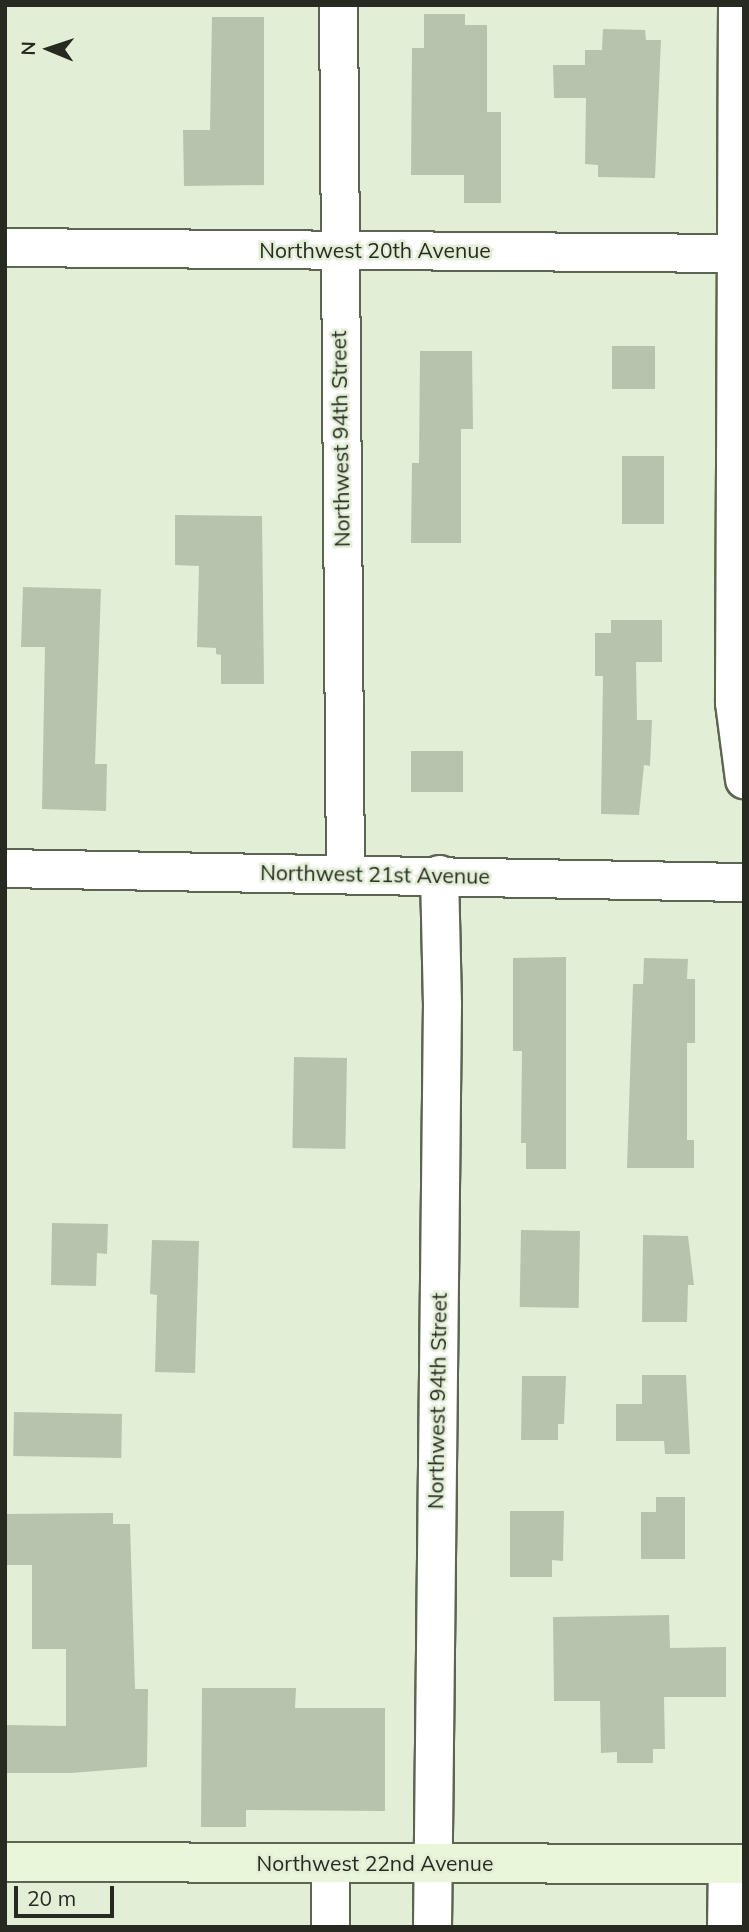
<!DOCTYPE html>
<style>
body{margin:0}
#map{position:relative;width:749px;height:1932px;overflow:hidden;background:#e3eed7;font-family:Mulish,sans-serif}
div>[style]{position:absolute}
.building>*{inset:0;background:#b8c3ad;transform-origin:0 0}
.roads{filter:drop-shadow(2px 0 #5b6551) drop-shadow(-2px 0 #5b6551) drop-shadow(0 2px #5b6551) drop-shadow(0 -2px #5b6551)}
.street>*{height:37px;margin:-18.5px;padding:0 18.5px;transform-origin:18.5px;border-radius:18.5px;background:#fff}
.secondary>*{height:38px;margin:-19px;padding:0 19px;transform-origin:19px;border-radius:19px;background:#eaf6da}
span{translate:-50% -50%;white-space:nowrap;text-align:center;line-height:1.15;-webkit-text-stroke:5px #e3eed7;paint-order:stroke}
.street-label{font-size:21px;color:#262a21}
.frame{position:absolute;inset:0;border:7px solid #262a21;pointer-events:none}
.north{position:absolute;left:14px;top:14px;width:70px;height:70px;-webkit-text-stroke:5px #e3eed7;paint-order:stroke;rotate:272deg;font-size:19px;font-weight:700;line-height:28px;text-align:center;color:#262a21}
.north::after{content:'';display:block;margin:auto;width:24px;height:32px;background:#262a21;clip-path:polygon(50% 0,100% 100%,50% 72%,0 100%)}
.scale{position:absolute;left:14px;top:1886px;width:100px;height:32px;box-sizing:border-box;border:4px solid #262a21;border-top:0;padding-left:9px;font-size:21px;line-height:24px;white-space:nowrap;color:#262a21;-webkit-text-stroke:5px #e3eed7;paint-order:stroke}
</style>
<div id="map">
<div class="building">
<i style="clip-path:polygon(424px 14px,465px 14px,465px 25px,487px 25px,487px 112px,501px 112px,501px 203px,464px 203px,464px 175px,411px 175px,412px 48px,424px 48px)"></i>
<i style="clip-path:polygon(212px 17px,264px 17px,264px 185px,184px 186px,183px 130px,210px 130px)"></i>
<i style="clip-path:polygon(603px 29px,645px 30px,646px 40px,661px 40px,655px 178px,598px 177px,598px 165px,585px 164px,586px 98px,554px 98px,553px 65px,585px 65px,585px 50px,602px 50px)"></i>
<i style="left:612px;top:346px;width:43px;height:43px"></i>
<i style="clip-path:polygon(420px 351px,472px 351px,473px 429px,461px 429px,461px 543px,411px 543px,412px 463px,419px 463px)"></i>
<i style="left:622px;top:456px;width:42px;height:68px"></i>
<i style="clip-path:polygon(175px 515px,262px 516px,264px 684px,221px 684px,221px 655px,216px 654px,216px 648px,197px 647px,199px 566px,175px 565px)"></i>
<i style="clip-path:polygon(23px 587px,101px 589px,95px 764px,107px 764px,106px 811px,42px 809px,45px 647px,21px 647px)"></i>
<i style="clip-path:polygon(611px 620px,662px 620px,662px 662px,636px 662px,637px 720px,652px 720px,650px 766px,644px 765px,639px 815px,601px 814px,603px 676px,595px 676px,595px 633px,611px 633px)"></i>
<i style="left:411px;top:751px;width:52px;height:41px"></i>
<i style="clip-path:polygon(566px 957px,566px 1169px,526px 1169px,526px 1143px,521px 1143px,522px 1051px,513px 1051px,513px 958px)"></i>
<i style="clip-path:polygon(644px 958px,688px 959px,687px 979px,695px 979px,695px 1043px,687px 1043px,687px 1140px,694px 1140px,694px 1168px,627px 1168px,633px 984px,643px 984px)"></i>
<i style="left:294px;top:1057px;width:53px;height:91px;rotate:1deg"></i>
<i style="clip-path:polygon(52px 1223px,108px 1224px,107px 1254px,97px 1253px,96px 1286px,51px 1285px)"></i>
<i style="left:521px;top:1230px;width:59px;height:77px;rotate:1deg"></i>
<i style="clip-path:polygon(643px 1235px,688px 1236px,694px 1285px,688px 1285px,687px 1322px,642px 1322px)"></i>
<i style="clip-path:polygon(152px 1240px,199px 1241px,195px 1373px,155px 1372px,157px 1295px,150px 1294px)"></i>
<i style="clip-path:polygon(642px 1375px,686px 1375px,690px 1454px,665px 1454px,664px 1441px,616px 1441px,616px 1404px,642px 1404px)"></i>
<i style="clip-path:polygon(522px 1376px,566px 1376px,564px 1424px,558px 1424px,558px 1440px,521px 1440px)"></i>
<i style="left:14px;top:1412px;width:108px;height:44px;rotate:1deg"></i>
<i style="clip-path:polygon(656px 1497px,685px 1497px,685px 1559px,641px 1559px,641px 1512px,656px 1512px)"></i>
<i style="clip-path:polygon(510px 1511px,564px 1511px,563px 1561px,552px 1560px,552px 1577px,510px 1577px)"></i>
<i style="clip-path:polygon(113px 1513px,113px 1524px,130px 1524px,135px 1689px,148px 1689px,147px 1767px,71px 1773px,6px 1773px,7px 1725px,66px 1726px,66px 1649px,32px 1649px,32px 1565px,5px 1565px,5px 1514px)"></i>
<i style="clip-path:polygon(669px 1615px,670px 1648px,726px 1647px,726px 1697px,664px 1697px,665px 1749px,653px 1749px,653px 1763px,617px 1763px,617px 1752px,601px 1753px,600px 1701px,554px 1701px,553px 1617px)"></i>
<i style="clip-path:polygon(202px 1688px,296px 1688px,295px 1708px,385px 1708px,385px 1811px,246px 1810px,246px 1827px,201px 1827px)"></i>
</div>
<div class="roads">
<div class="street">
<i style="left:338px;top:5px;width:868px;rotate:89.54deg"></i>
<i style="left:737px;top:5px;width:697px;rotate:90.25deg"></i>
<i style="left:734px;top:702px;width:78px;rotate:82.6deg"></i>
<i style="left:5px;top:247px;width:739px;rotate:0.47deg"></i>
<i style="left:5px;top:868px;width:739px;rotate:1.09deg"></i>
<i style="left:330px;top:1927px;width:65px;rotate:-90deg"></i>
<i style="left:432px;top:1927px;width:922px;rotate:-89.38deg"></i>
<i style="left:442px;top:1005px;width:131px;rotate:-91.3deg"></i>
<i style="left:726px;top:1927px;width:63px;rotate:-89.1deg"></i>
</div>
<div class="secondary">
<i style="left:5px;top:1862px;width:739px;rotate:0.16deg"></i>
</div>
</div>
<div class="street-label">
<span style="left:375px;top:250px">Northwest 20th Avenue</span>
<span style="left:340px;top:439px;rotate:-91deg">Northwest 94th Street</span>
<span style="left:375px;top:874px;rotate:1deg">Northwest 21st Avenue</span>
<span style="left:437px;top:1401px;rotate:-89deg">Northwest 94th Street</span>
<span style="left:375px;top:1863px">Northwest 22nd Avenue</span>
</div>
<div class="frame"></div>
<div class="north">N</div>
<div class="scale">20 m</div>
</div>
